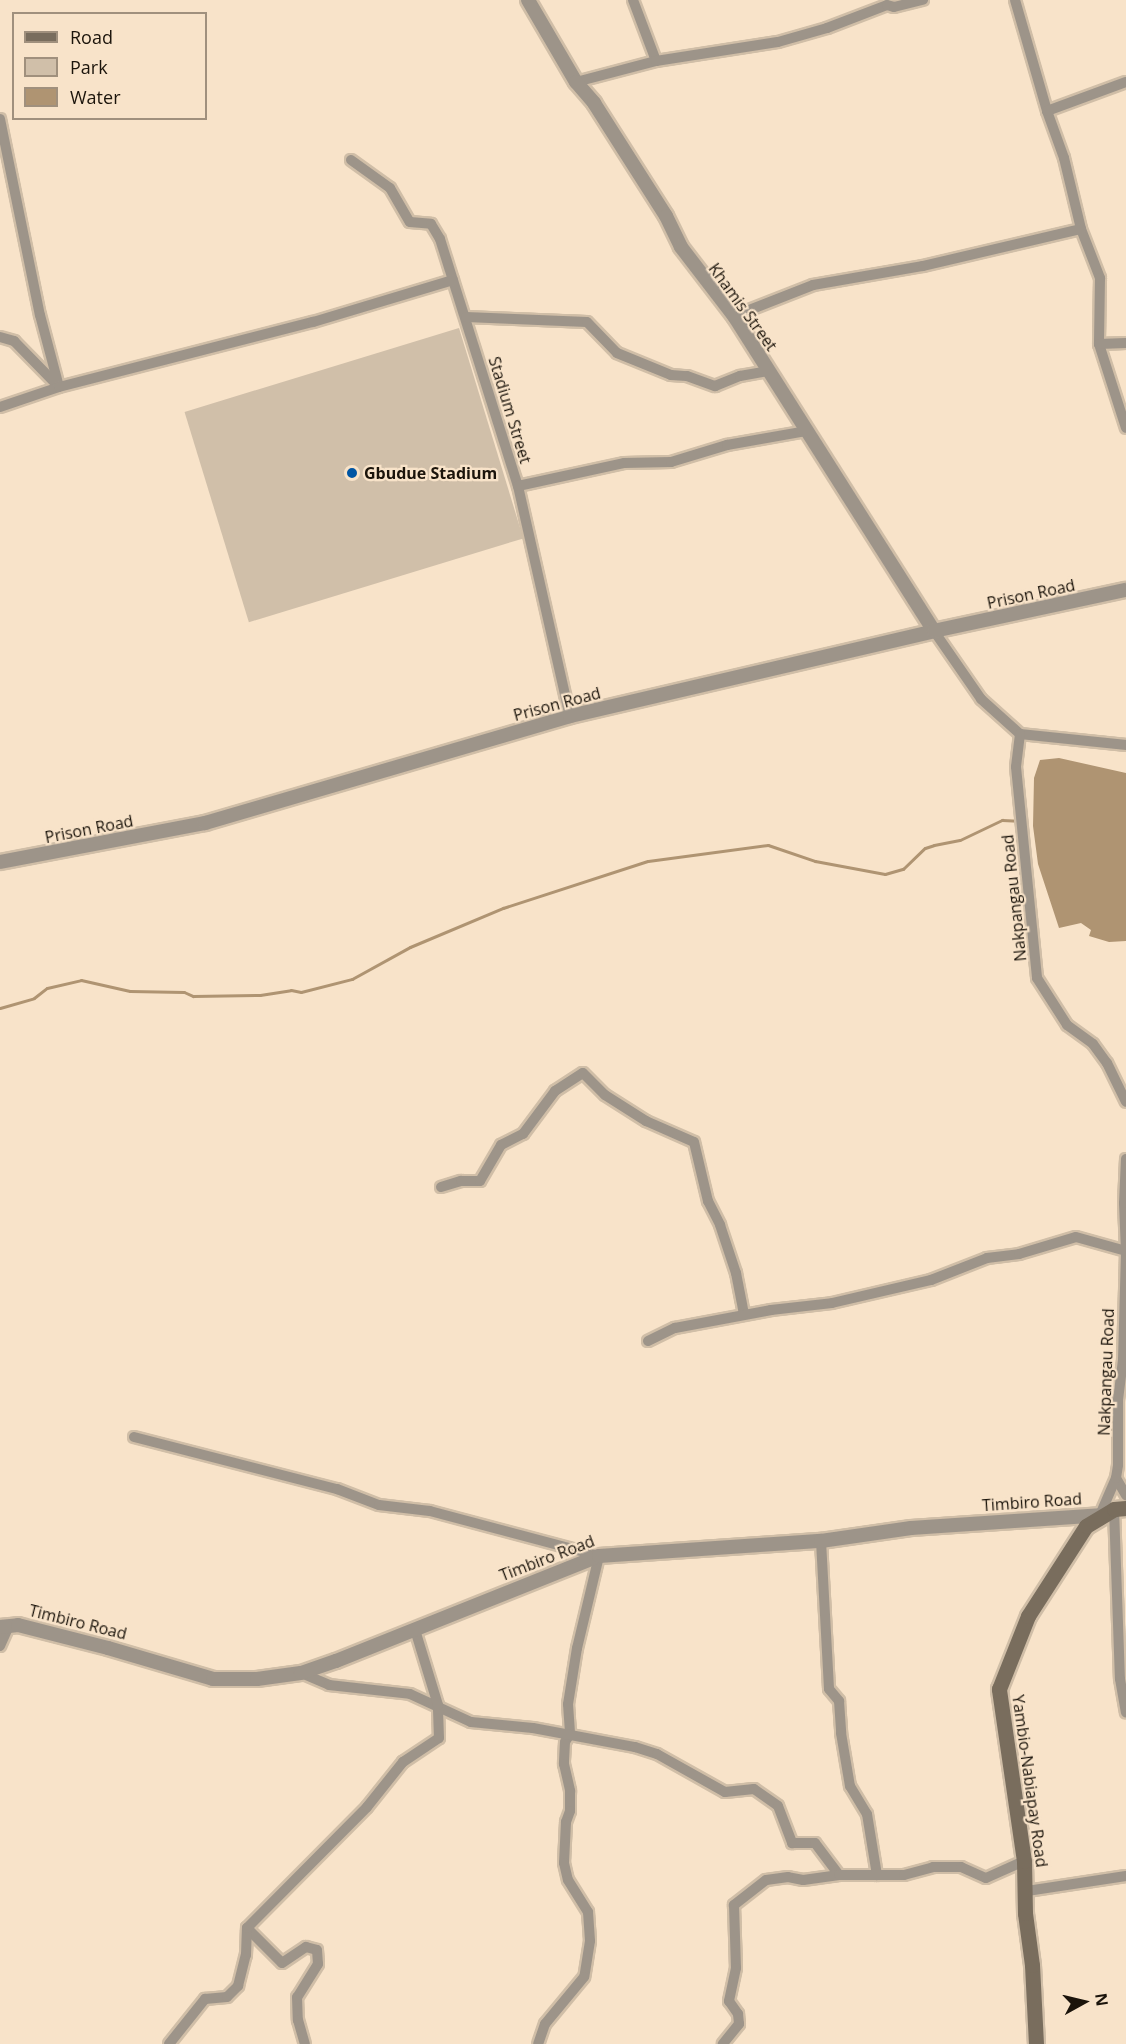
<!DOCTYPE html>
<style>
body{margin:0}
#map{position:relative;width:1126px;height:2044px;overflow:hidden;background:#f8e3c9;font-family:"Open Sans",sans-serif}
div>[style]{position:absolute}
.green>*{inset:0;background:#d0bfa9;transform-origin:0 0}
.water>*{inset:0;background:#af9472}
.stream>*{height:3px;margin:-1.5px;padding:0 1.5px;transform-origin:1.5px;border-radius:1.5px;background:#af9472}
.roads{filter:drop-shadow(2px 0 #d0bea7) drop-shadow(-2px 0 #d0bea7) drop-shadow(0 2px #d0bea7) drop-shadow(0 -2px #d0bea7)}
.minor>*{height:10px;margin:-5px;padding:0 5px;transform-origin:5px;border-radius:5px;background:#9d9489}
.tertiary>*{height:14px;margin:-7px;padding:0 7px;transform-origin:7px;border-radius:7px;background:#9d9489}
.secondary>*{height:15px;margin:-7.5px;padding:0 7.5px;transform-origin:7.5px;border-radius:7.5px;background:#796d5d}
.dots>*{width:16px;height:16px;translate:-50% -50%;box-sizing:border-box;border:3px solid #f8e3c9;border-radius:50%}
span{translate:-50% -50%;white-space:nowrap;text-align:center;line-height:1.15;-webkit-text-stroke:4.5px #f8e3c9;paint-order:stroke}
.street-label{font-size:16px;color:#1b140b}
.poi-label{font-size:16px;color:#1b140b;font-weight:700}
.left{translate:0 -50%;text-align:left}
.legend{position:absolute;left:12px;top:12px;width:195px;height:108px;box-sizing:border-box;background:#f8e3c9;border:2px solid #a0907d;margin:0;padding:8px 10px;list-style:none;font-size:18px;color:#1b140b}
.legend li{display:flex;align-items:center;gap:12px;height:30px}
.legend b{width:30px;border:2px solid #a0907d}
.north{position:absolute;left:1054px;top:1972px;width:60px;height:60px;-webkit-text-stroke:4px #f8e3c9;paint-order:stroke;rotate:82deg;font-size:16px;font-weight:700;line-height:24px;text-align:center;color:#1b140b}
.north::after{content:'';display:block;margin:auto;width:21px;height:27px;background:#1b140b;clip-path:polygon(50% 0,100% 100%,50% 72%,0 100%)}
</style>
<div id="map">
<div class="green">
<i style="left:459px;top:328px;width:220px;height:287px;rotate:73deg"></i>
</div>
<div class="water">
<i style="clip-path:polygon(1059px 758px,1126px 773px,1126px 941px,1109px 942px,1089px 936px,1091px 930px,1081px 923px,1059px 928px,1038px 864px,1033px 826px,1034px 778px,1040px 760px)"></i>
</div>
<div class="stream">
<i style="left:0;top:1008px;width:35px;rotate:-16deg"></i>
<i style="left:34px;top:998px;width:16px;rotate:-38deg"></i>
<i style="left:47px;top:988px;width:35px;rotate:-13deg"></i>
<i style="left:81px;top:980px;width:50px;rotate:12.7deg"></i>
<i style="left:130px;top:991px;width:54px;rotate:1.1deg"></i>
<i style="left:184px;top:992px;width:10px;rotate:24deg"></i>
<i style="left:193px;top:996px;width:67px;rotate:-0.9deg"></i>
<i style="left:260px;top:995px;width:31px;rotate:-9deg"></i>
<i style="left:291px;top:990px;width:10px;rotate:11deg"></i>
<i style="left:301px;top:992px;width:53px;rotate:-14.3deg"></i>
<i style="left:352px;top:979px;width:66px;rotate:-28.9deg"></i>
<i style="left:410px;top:947px;width:101px;rotate:-22.8deg"></i>
<i style="left:503px;top:908px;width:152px;rotate:-18deg"></i>
<i style="left:648px;top:861px;width:121px;rotate:-7.6deg"></i>
<i style="left:768px;top:845px;width:50px;rotate:18.8deg"></i>
<i style="left:815px;top:861px;width:71px;rotate:10.5deg"></i>
<i style="left:885px;top:874px;width:19px;rotate:-16deg"></i>
<i style="left:903px;top:869px;width:30px;rotate:-44deg"></i>
<i style="left:925px;top:848px;width:9px;rotate:-18deg"></i>
<i style="left:934px;top:845px;width:26px;rotate:-11deg"></i>
<i style="left:960px;top:840px;width:47px;rotate:-25.5deg"></i>
<i style="left:1002px;top:820px;width:17px;rotate:3deg"></i>
</div>
<div class="roads">
<div class="minor">
<i style="left:633px;top:0;width:65px;rotate:69.3deg"></i>
<i style="left:1015px;top:0;width:116px;rotate:73.9deg"></i>
<i style="left:1047px;top:111px;width:50px;rotate:70.1deg"></i>
<i style="left:1064px;top:158px;width:73px;rotate:76.5deg"></i>
<i style="left:1081px;top:229px;width:53px;rotate:68.8deg"></i>
<i style="left:1100px;top:278px;width:66px;rotate:90.9deg"></i>
<i style="left:1099px;top:344px;width:88px;rotate:72.2deg"></i>
<i style="left:576px;top:82px;width:83px;rotate:-14.7deg"></i>
<i style="left:656px;top:61px;width:123px;rotate:-8.9deg"></i>
<i style="left:778px;top:42px;width:51px;rotate:-15.9deg"></i>
<i style="left:827px;top:28px;width:64px;rotate:-21deg"></i>
<i style="left:887px;top:5px;width:7px;rotate:16deg"></i>
<i style="left:894px;top:7px;width:30px;rotate:-14deg"></i>
<i style="left:1047px;top:111px;width:84px;rotate:-20.2deg"></i>
<i style="left:0;top:119px;width:200px;rotate:78.5deg"></i>
<i style="left:40px;top:315px;width:74px;rotate:75.2deg"></i>
<i style="left:351px;top:160px;width:48px;rotate:35.7deg"></i>
<i style="left:390px;top:188px;width:39px;rotate:60deg"></i>
<i style="left:410px;top:222px;width:21px;rotate:5deg"></i>
<i style="left:431px;top:224px;width:17px;rotate:59deg"></i>
<i style="left:440px;top:239px;width:259px;rotate:72.5deg"></i>
<i style="left:518px;top:486px;width:236px;rotate:77.3deg"></i>
<i style="left:734px;top:316px;width:85px;rotate:-21.4deg"></i>
<i style="left:813px;top:285px;width:112px;rotate:-9.8deg"></i>
<i style="left:923px;top:266px;width:162px;rotate:-13.2deg"></i>
<i style="left:466px;top:317px;width:121px;rotate:2.4deg"></i>
<i style="left:587px;top:322px;width:43px;rotate:45.9deg"></i>
<i style="left:617px;top:353px;width:58px;rotate:22.2deg"></i>
<i style="left:671px;top:375px;width:16px;rotate:4deg"></i>
<i style="left:687px;top:376px;width:30px;rotate:20deg"></i>
<i style="left:715px;top:386px;width:27px;rotate:-22deg"></i>
<i style="left:740px;top:376px;width:28px;rotate:-10deg"></i>
<i style="left:0;top:337px;width:15px;rotate:16deg"></i>
<i style="left:14px;top:341px;width:64px;rotate:45.6deg"></i>
<i style="left:1099px;top:344px;width:27px;rotate:-2deg"></i>
<i style="left:0;top:407px;width:62px;rotate:-18.7deg"></i>
<i style="left:59px;top:387px;width:262px;rotate:-14.4deg"></i>
<i style="left:313px;top:322px;width:146px;rotate:-16.7deg"></i>
<i style="left:518px;top:486px;width:108px;rotate:-12.2deg"></i>
<i style="left:624px;top:463px;width:47px;rotate:-1.2deg"></i>
<i style="left:671px;top:462px;width:59px;rotate:-16.9deg"></i>
<i style="left:727px;top:445px;width:80px;rotate:-10deg"></i>
<i style="left:934px;top:631px;width:83px;rotate:55.3deg"></i>
<i style="left:981px;top:699px;width:52px;rotate:41.9deg"></i>
<i style="left:1020px;top:734px;width:107px;rotate:5.9deg"></i>
<i style="left:1020px;top:734px;width:33px;rotate:97deg"></i>
<i style="left:1016px;top:767px;width:212px;rotate:84.3deg"></i>
<i style="left:1037px;top:978px;width:56px;rotate:57.4deg"></i>
<i style="left:1067px;top:1025px;width:32px;rotate:36deg"></i>
<i style="left:1093px;top:1044px;width:24px;rotate:54deg"></i>
<i style="left:1107px;top:1063px;width:43px;rotate:64deg"></i>
<i style="left:441px;top:1187px;width:21px;rotate:-17deg"></i>
<i style="left:461px;top:1181px;width:19px"></i>
<i style="left:480px;top:1181px;width:42px;rotate:-59.7deg"></i>
<i style="left:501px;top:1145px;width:25px;rotate:-27deg"></i>
<i style="left:523px;top:1134px;width:54px;rotate:-53.3deg"></i>
<i style="left:555px;top:1091px;width:33px;rotate:-33deg"></i>
<i style="left:583px;top:1073px;width:31px;rotate:45deg"></i>
<i style="left:605px;top:1095px;width:49px;rotate:32.4deg"></i>
<i style="left:646px;top:1121px;width:52px;rotate:23.6deg"></i>
<i style="left:694px;top:1142px;width:61px;rotate:76.7deg"></i>
<i style="left:708px;top:1201px;width:27px;rotate:63deg"></i>
<i style="left:720px;top:1225px;width:51px;rotate:71.6deg"></i>
<i style="left:736px;top:1273px;width:42px;rotate:79deg"></i>
<i style="left:648px;top:1341px;width:30px;rotate:-26deg"></i>
<i style="left:675px;top:1328px;width:98px;rotate:-10.6deg"></i>
<i style="left:771px;top:1310px;width:61px;rotate:-6.5deg"></i>
<i style="left:832px;top:1303px;width:102px;rotate:-13.1deg"></i>
<i style="left:931px;top:1280px;width:60px;rotate:-21.4deg"></i>
<i style="left:987px;top:1258px;width:32px;rotate:-7deg"></i>
<i style="left:1019px;top:1254px;width:59px;rotate:-16.6deg"></i>
<i style="left:1076px;top:1237px;width:52px;rotate:15.6deg"></i>
<i style="left:134px;top:1437px;width:210px;rotate:14.4deg"></i>
<i style="left:337px;top:1489px;width:45px;rotate:20.9deg"></i>
<i style="left:379px;top:1505px;width:51px;rotate:6.7deg"></i>
<i style="left:430px;top:1511px;width:175px;rotate:14.9deg"></i>
<i style="left:599px;top:1556px;width:95px;rotate:103.4deg"></i>
<i style="left:577px;top:1648px;width:57px;rotate:99.1deg"></i>
<i style="left:568px;top:1704px;width:30px;rotate:86deg"></i>
<i style="left:570px;top:1734px;width:9px;rotate:122deg"></i>
<i style="left:565px;top:1742px;width:22px;rotate:93deg"></i>
<i style="left:564px;top:1764px;width:28px;rotate:77deg"></i>
<i style="left:570px;top:1791px;width:20px;rotate:90deg"></i>
<i style="left:570px;top:1811px;width:12px;rotate:110deg"></i>
<i style="left:566px;top:1822px;width:41px;rotate:92.8deg"></i>
<i style="left:564px;top:1863px;width:17px;rotate:77deg"></i>
<i style="left:568px;top:1880px;width:38px;rotate:58deg"></i>
<i style="left:588px;top:1912px;width:29px;rotate:86deg"></i>
<i style="left:590px;top:1941px;width:36px;rotate:99deg"></i>
<i style="left:584px;top:1977px;width:61px;rotate:129.7deg"></i>
<i style="left:545px;top:2024px;width:21px;rotate:109deg"></i>
<i style="left:1116px;top:1478px;width:20px;rotate:60deg"></i>
<i style="left:1114px;top:1509px;width:170px;rotate:88deg"></i>
<i style="left:1120px;top:1679px;width:34px;rotate:80deg"></i>
<i style="left:1100px;top:1515px;width:40px;rotate:-66.6deg"></i>
<i style="left:1116px;top:1478px;width:13px;rotate:-81deg"></i>
<i style="left:1118px;top:1465px;width:65px;rotate:-90deg"></i>
<i style="left:1118px;top:1400px;width:40px;rotate:-82.9deg"></i>
<i style="left:1123px;top:1360px;width:109px;rotate:-88.4deg"></i>
<i style="left:1126px;top:1251px;width:48px;rotate:-92.4deg"></i>
<i style="left:1124px;top:1203px;width:44px;rotate:-87.4deg"></i>
<i style="left:821px;top:1541px;width:148px;rotate:86.9deg"></i>
<i style="left:829px;top:1689px;width:16px;rotate:50deg"></i>
<i style="left:839px;top:1701px;width:32px;rotate:86deg"></i>
<i style="left:841px;top:1733px;width:54px;rotate:80.4deg"></i>
<i style="left:850px;top:1786px;width:33px;rotate:59deg"></i>
<i style="left:867px;top:1814px;width:62px;rotate:80.7deg"></i>
<i style="left:0;top:1646px;width:20px;rotate:-66deg"></i>
<i style="left:301px;top:1673px;width:30px;rotate:23deg"></i>
<i style="left:329px;top:1685px;width:81px;rotate:6.3deg"></i>
<i style="left:410px;top:1694px;width:67px;rotate:24.7deg"></i>
<i style="left:471px;top:1722px;width:62px;rotate:5.5deg"></i>
<i style="left:533px;top:1728px;width:104px;rotate:10.6deg"></i>
<i style="left:635px;top:1747px;width:23px;rotate:18deg"></i>
<i style="left:657px;top:1754px;width:78px;rotate:29.2deg"></i>
<i style="left:725px;top:1792px;width:29px;rotate:-6deg"></i>
<i style="left:754px;top:1789px;width:29px;rotate:35deg"></i>
<i style="left:778px;top:1806px;width:40px;rotate:69deg"></i>
<i style="left:792px;top:1843px;width:23px"></i>
<i style="left:815px;top:1843px;width:40px;rotate:53deg"></i>
<i style="left:839px;top:1875px;width:36px;rotate:172deg"></i>
<i style="left:803px;top:1880px;width:15px;rotate:-169deg"></i>
<i style="left:788px;top:1877px;width:22px;rotate:172deg"></i>
<i style="left:766px;top:1880px;width:41px;rotate:142deg"></i>
<i style="left:734px;top:1905px;width:63px;rotate:88.2deg"></i>
<i style="left:736px;top:1968px;width:34px;rotate:102deg"></i>
<i style="left:729px;top:2001px;width:16px;rotate:55deg"></i>
<i style="left:738px;top:2014px;width:10px;rotate:84deg"></i>
<i style="left:739px;top:2024px;width:26px;rotate:129deg"></i>
<i style="left:839px;top:1875px;width:65px"></i>
<i style="left:904px;top:1875px;width:30px;rotate:-15deg"></i>
<i style="left:933px;top:1867px;width:28px"></i>
<i style="left:961px;top:1867px;width:27px;rotate:24deg"></i>
<i style="left:986px;top:1878px;width:42px;rotate:-24.1deg"></i>
<i style="left:1027px;top:1891px;width:100px;rotate:-8.6deg"></i>
<i style="left:247px;top:1928px;width:49px;rotate:45deg"></i>
<i style="left:282px;top:1963px;width:29px;rotate:-34deg"></i>
<i style="left:306px;top:1947px;width:11px;rotate:15deg"></i>
<i style="left:317px;top:1950px;width:14px;rotate:86deg"></i>
<i style="left:318px;top:1964px;width:39px;rotate:122deg"></i>
<i style="left:297px;top:1997px;width:23px;rotate:88deg"></i>
<i style="left:298px;top:2020px;width:25px;rotate:74deg"></i>
<i style="left:169px;top:2044px;width:58px;rotate:-51.3deg"></i>
<i style="left:205px;top:1999px;width:22px;rotate:-5deg"></i>
<i style="left:227px;top:1997px;width:16px;rotate:-45deg"></i>
<i style="left:238px;top:1986px;width:32px;rotate:-76deg"></i>
<i style="left:246px;top:1955px;width:27px;rotate:-88deg"></i>
<i style="left:247px;top:1928px;width:170px;rotate:-45.2deg"></i>
<i style="left:367px;top:1807px;width:58px;rotate:-51.3deg"></i>
<i style="left:403px;top:1762px;width:43px;rotate:-33.7deg"></i>
<i style="left:439px;top:1738px;width:33px;rotate:-92deg"></i>
<i style="left:438px;top:1705px;width:78px;rotate:-107deg"></i>
</div>
<div class="tertiary">
<i style="left:528px;top:0;width:95px;rotate:59.7deg"></i>
<i style="left:576px;top:82px;width:28px;rotate:49deg"></i>
<i style="left:594px;top:103px;width:134px;rotate:57.5deg"></i>
<i style="left:666px;top:216px;width:34px;rotate:64deg"></i>
<i style="left:681px;top:247px;width:87px;rotate:52.5deg"></i>
<i style="left:734px;top:316px;width:373px;rotate:57.6deg"></i>
<i style="left:0;top:862px;width:209px;rotate:-10.8deg"></i>
<i style="left:205px;top:823px;width:380px;rotate:-16.3deg"></i>
<i style="left:570px;top:716px;width:374px;rotate:-13.1deg"></i>
<i style="left:934px;top:631px;width:196px;rotate:-12.1deg"></i>
<i style="left:0;top:1627px;width:18px;rotate:-6deg"></i>
<i style="left:18px;top:1625px;width:93px;rotate:14.3deg"></i>
<i style="left:108px;top:1648px;width:109px;rotate:16.4deg"></i>
<i style="left:213px;top:1679px;width:44px"></i>
<i style="left:257px;top:1679px;width:44px;rotate:-7.8deg"></i>
<i style="left:301px;top:1673px;width:37px;rotate:-19deg"></i>
<i style="left:336px;top:1661px;width:283px;rotate:-21.8deg"></i>
<i style="left:599px;top:1556px;width:223px;rotate:-3.9deg"></i>
<i style="left:821px;top:1541px;width:91px;rotate:-8.2deg"></i>
<i style="left:911px;top:1528px;width:189px;rotate:-3.9deg"></i>
</div>
<div class="secondary">
<i style="left:1036px;top:2044px;width:79px;rotate:-92.9deg"></i>
<i style="left:1032px;top:1965px;width:52px;rotate:-97.7deg"></i>
<i style="left:1025px;top:1913px;width:52px;rotate:-91.1deg"></i>
<i style="left:1024px;top:1861px;width:174px;rotate:-98.3deg"></i>
<i style="left:999px;top:1689px;width:79px;rotate:-68.3deg"></i>
<i style="left:1028px;top:1616px;width:107px;rotate:-57.2deg"></i>
<i style="left:1086px;top:1526px;width:33px;rotate:-31deg"></i>
<i style="left:1114px;top:1509px;width:12px;rotate:-5deg"></i>
</div>
</div>
<div class="dots">
<i style="left:352px;top:473px;background:#0055a3"></i>
</div>
<div class="street-label">
<span style="left:743px;top:307px;rotate:54deg">Khamis Street</span>
<span style="left:510px;top:410px;rotate:73deg">Stadium Street</span>
<span style="left:1031px;top:594px;rotate:-12deg">Prison Road</span>
<span style="left:557px;top:704px;rotate:-15deg">Prison Road</span>
<span style="left:89px;top:829px;rotate:-11deg">Prison Road</span>
<span style="left:1014px;top:898px;rotate:-96deg">Nakpangau Road</span>
<span style="left:1106px;top:1372px;rotate:-88deg">Nakpangau Road</span>
<span style="left:1032px;top:1502px;rotate:-4deg">Timbiro Road</span>
<span style="left:547px;top:1558px;rotate:-21deg">Timbiro Road</span>
<span style="left:78px;top:1622px;rotate:14deg">Timbiro Road</span>
<span style="left:1030px;top:1781px;rotate:82deg">Yambio-Nabiapay Road</span>
</div>
<div class="poi-label">
<span class="left" style="left:364px;top:473px">Gbudue Stadium</span>
</div>
<ul class="legend">
<li><b style="height:8px;background:#796d5d"></b>Road</li>
<li><b style="height:16px;background:#d0bfa9"></b>Park</li>
<li><b style="height:16px;background:#af9472"></b>Water</li>
</ul>
<div class="north">N</div>
</div>
